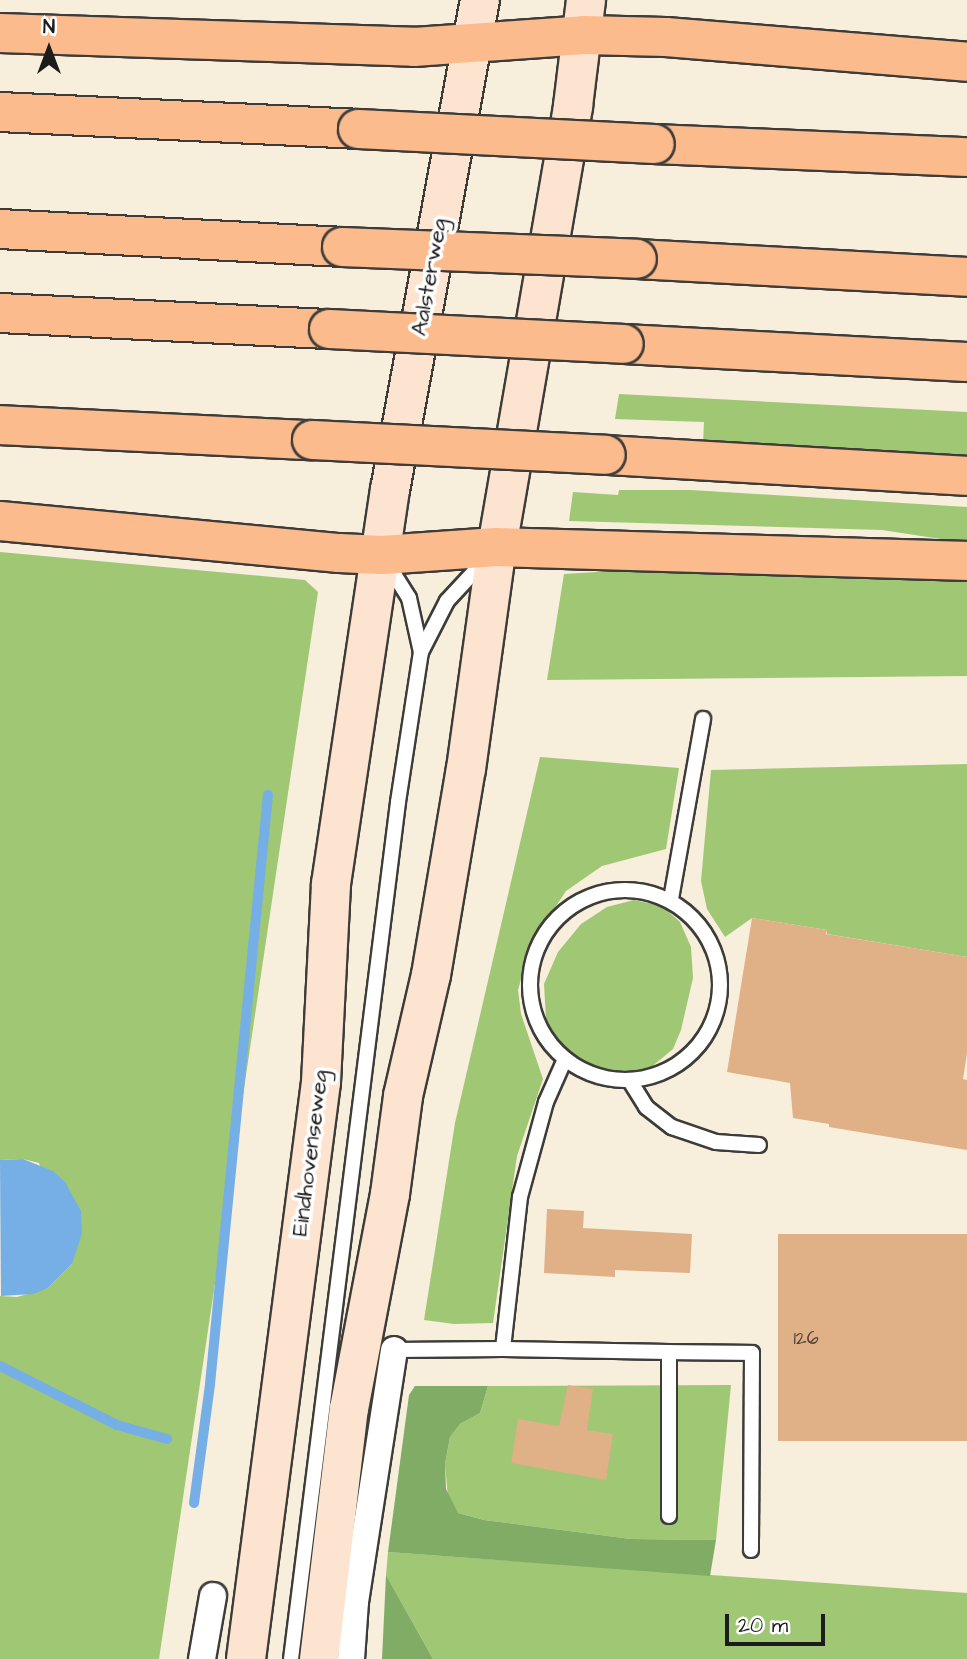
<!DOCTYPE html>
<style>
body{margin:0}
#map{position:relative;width:967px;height:1659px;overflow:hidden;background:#f7eedc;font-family:"Architects Daughter",sans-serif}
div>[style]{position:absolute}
.green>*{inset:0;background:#a0c773}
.forest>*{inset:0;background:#80ac65}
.water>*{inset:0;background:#75afe6}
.stream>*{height:10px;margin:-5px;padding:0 5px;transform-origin:5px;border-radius:5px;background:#75afe6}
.building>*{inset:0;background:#e0b087;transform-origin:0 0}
.roads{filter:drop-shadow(2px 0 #3d3c39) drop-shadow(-2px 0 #3d3c39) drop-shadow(0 2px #3d3c39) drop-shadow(0 -2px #3d3c39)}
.service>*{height:14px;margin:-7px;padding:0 7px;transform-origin:7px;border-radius:7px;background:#fff}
.service>.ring{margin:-7px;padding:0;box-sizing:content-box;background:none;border:14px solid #fff;border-radius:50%}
.minor>*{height:26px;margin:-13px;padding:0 13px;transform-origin:13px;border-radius:13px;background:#fff}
.secondary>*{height:38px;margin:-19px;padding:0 19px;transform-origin:19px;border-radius:19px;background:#fde4d1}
.trunk>*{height:38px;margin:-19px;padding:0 19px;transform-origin:19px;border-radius:19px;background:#fbbb8c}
.motorway>*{height:38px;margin:-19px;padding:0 19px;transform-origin:19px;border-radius:19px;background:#fbbb8c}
.bridges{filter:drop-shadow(2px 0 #3d3c39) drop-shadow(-2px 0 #3d3c39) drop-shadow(0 2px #3d3c39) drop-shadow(0 -2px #3d3c39)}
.trunk-bridge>*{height:38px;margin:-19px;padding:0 19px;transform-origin:19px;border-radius:19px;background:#fbbb8c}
.motorway-bridge>*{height:38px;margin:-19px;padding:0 19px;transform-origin:19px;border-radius:19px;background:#fbbb8c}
span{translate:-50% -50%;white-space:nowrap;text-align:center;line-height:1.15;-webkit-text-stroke:7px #fff;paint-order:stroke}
.number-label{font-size:19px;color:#4d4137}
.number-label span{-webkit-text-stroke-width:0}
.street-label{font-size:23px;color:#1c1c1c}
.north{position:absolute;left:14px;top:14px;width:70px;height:70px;-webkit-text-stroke:5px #fff;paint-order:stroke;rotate:0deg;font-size:19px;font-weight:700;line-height:28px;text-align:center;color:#1c1c1c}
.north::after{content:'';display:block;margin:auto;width:24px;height:32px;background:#1c1c1c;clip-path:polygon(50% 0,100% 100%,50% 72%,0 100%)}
.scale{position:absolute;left:725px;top:1614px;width:100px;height:32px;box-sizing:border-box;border:4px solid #1c1c1c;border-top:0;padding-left:9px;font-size:21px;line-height:24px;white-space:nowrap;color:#1c1c1c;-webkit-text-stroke:5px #fff;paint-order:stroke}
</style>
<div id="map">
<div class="green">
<i style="clip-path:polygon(619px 394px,967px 412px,967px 459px,703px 443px,704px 422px,615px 419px)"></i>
<i style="clip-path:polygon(619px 490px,691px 490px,967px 507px,967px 543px,882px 530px,569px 521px,573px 492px,618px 495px)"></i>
<i style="clip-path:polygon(0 552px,305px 580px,318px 592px,159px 1659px,0 1659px,0 1296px,17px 1297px,48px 1288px,72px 1264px,39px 1163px,23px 1159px,0 1160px)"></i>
<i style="clip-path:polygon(694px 566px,967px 575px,967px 676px,547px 680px,564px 574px)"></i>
<i style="clip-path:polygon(540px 757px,679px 768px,666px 849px,602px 866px,566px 891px,531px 944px,518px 990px,521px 1014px,543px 1079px,517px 1156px,493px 1323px,454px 1324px,424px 1320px,455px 1123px)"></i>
<i style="clip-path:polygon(967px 764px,967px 957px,827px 934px,827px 930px,752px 918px,725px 937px,707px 909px,701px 881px,711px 770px)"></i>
<i style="clip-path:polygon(634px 900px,662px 906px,680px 922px,691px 947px,693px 978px,681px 1030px,673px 1049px,649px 1069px,633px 1072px,599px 1069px,558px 1045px,546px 1018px,544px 984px,558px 952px,581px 924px,607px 907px)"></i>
<i style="clip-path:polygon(731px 1385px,716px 1540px,631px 1539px,484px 1520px,458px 1513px,448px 1498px,445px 1464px,450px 1437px,460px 1424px,480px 1413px,488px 1386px)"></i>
<i style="clip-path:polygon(388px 1552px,967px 1593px,967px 1659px,433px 1659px,386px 1575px)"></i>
</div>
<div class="forest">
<i style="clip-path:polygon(415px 1386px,488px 1386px,480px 1413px,460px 1424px,450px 1437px,445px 1464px,446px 1489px,458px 1513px,484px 1520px,631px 1539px,716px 1540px,710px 1576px,388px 1552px,409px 1395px)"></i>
<i style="clip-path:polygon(386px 1575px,433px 1659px,382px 1659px)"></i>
</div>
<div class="water">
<i style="clip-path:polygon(23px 1159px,53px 1171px,65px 1182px,81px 1211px,82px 1233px,72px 1264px,48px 1288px,33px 1294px,1px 1296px,0 1160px)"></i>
</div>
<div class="stream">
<i style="left:0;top:1366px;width:131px;rotate:26.8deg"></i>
<i style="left:117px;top:1425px;width:52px;rotate:15.6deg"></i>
<i style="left:194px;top:1503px;width:120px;rotate:-82.3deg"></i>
<i style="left:210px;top:1384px;width:592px;rotate:-84.38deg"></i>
</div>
<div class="building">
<i style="clip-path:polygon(752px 918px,827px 930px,826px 934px,967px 957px,967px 1053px,963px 1079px,967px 1080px,967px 1150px,829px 1127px,829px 1124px,793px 1118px,790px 1083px,727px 1072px)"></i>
<i style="clip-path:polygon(547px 1209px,584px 1211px,583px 1228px,692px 1234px,690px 1273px,615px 1270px,615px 1277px,544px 1273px)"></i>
<i style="left:778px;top:1234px;width:189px;height:207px"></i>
<i style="clip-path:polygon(568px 1385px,593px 1389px,587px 1430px,613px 1434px,606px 1480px,511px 1463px,518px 1419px,559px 1426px)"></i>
</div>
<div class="roads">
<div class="service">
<i style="left:387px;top:563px;width:41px;rotate:57.8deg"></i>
<i style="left:409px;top:598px;width:55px;rotate:77.5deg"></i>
<i class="ring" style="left:530px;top:890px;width:176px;height:176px"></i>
<i style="left:671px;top:899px;width:183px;rotate:-79.9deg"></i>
<i style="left:565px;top:1059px;width:47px;rotate:113.8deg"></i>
<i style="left:546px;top:1102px;width:98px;rotate:105.3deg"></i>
<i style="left:520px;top:1197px;width:153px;rotate:96.4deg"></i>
<i style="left:503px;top:1349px;width:166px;rotate:1deg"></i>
<i style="left:669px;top:1352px;width:164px;rotate:90deg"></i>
<i style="left:630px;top:1081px;width:31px;rotate:58deg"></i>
<i style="left:646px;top:1107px;width:33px;rotate:38deg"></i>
<i style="left:672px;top:1127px;width:46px;rotate:18.8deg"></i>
<i style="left:716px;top:1142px;width:43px;rotate:4deg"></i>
<i style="left:394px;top:1350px;width:109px;rotate:-0.5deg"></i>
<i style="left:669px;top:1352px;width:83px;rotate:0.7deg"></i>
<i style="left:752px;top:1353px;width:197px;rotate:90.3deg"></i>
<i style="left:291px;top:1659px;width:864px;rotate:-82.88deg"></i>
<i style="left:398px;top:802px;width:152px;rotate:-81.3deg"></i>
<i style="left:421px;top:652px;width:57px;rotate:-63deg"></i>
<i style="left:447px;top:601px;width:56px;rotate:-47.2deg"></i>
</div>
<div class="minor">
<i style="left:202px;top:1659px;width:64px;rotate:-80.1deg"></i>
<i style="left:351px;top:1659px;width:57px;rotate:-86deg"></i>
<i style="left:355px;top:1602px;width:255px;rotate:-81.2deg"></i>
</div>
<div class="secondary">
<i style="left:246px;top:1659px;width:582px;rotate:-82.59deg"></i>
<i style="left:321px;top:1082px;width:198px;rotate:-87.1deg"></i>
<i style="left:331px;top:884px;width:398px;rotate:-81.5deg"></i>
<i style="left:390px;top:490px;width:498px;rotate:-79.6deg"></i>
<i style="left:319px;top:1659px;width:252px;rotate:-83.2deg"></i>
<i style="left:349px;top:1409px;width:219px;rotate:-79.2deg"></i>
<i style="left:390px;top:1194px;width:99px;rotate:-82.4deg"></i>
<i style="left:403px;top:1096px;width:124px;rotate:-77deg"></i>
<i style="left:431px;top:975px;width:209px;rotate:-80.4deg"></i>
<i style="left:466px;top:769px;width:224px;rotate:-82.1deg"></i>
<i style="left:497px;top:547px;width:448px;rotate:-80.2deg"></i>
<i style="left:573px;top:106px;width:107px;rotate:-83deg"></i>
</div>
<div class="trunk">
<i style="left:0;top:33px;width:414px;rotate:1.9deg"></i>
<i style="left:414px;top:47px;width:170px;rotate:-4deg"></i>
<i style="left:584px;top:35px;width:82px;rotate:1.4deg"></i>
<i style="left:666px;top:37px;width:302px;rotate:4.7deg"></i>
<i style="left:0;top:112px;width:358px;rotate:2.7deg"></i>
<i style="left:655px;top:144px;width:312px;rotate:2.4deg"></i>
<i style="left:0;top:425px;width:312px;rotate:2.8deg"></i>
<i style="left:606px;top:455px;width:362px;rotate:3.3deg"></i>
<i style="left:0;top:521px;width:341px;rotate:5.4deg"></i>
<i style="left:339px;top:553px;width:43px;rotate:2.7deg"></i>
<i style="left:382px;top:555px;width:115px;rotate:-4deg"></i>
<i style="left:497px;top:547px;width:470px;rotate:1.7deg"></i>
</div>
<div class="motorway">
<i style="left:0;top:229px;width:342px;rotate:3deg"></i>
<i style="left:637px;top:259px;width:330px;rotate:3.1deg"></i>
<i style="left:0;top:313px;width:329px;rotate:2.8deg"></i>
<i style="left:624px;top:344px;width:343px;rotate:3deg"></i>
</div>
</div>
<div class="bridges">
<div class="trunk-bridge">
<i style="left:358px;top:129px;width:297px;rotate:2.9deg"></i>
<i style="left:312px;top:440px;width:294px;rotate:2.9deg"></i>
</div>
<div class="motorway-bridge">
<i style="left:342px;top:247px;width:295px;rotate:2.3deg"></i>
<i style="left:329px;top:329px;width:295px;rotate:2.9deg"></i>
</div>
</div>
<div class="number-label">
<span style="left:806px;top:1339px">126</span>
</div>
<div class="street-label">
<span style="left:429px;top:277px;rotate:-80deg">Aalsterweg</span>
<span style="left:310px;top:1153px;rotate:-83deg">Eindhovenseweg</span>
</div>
<div class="north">N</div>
<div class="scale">20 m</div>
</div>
